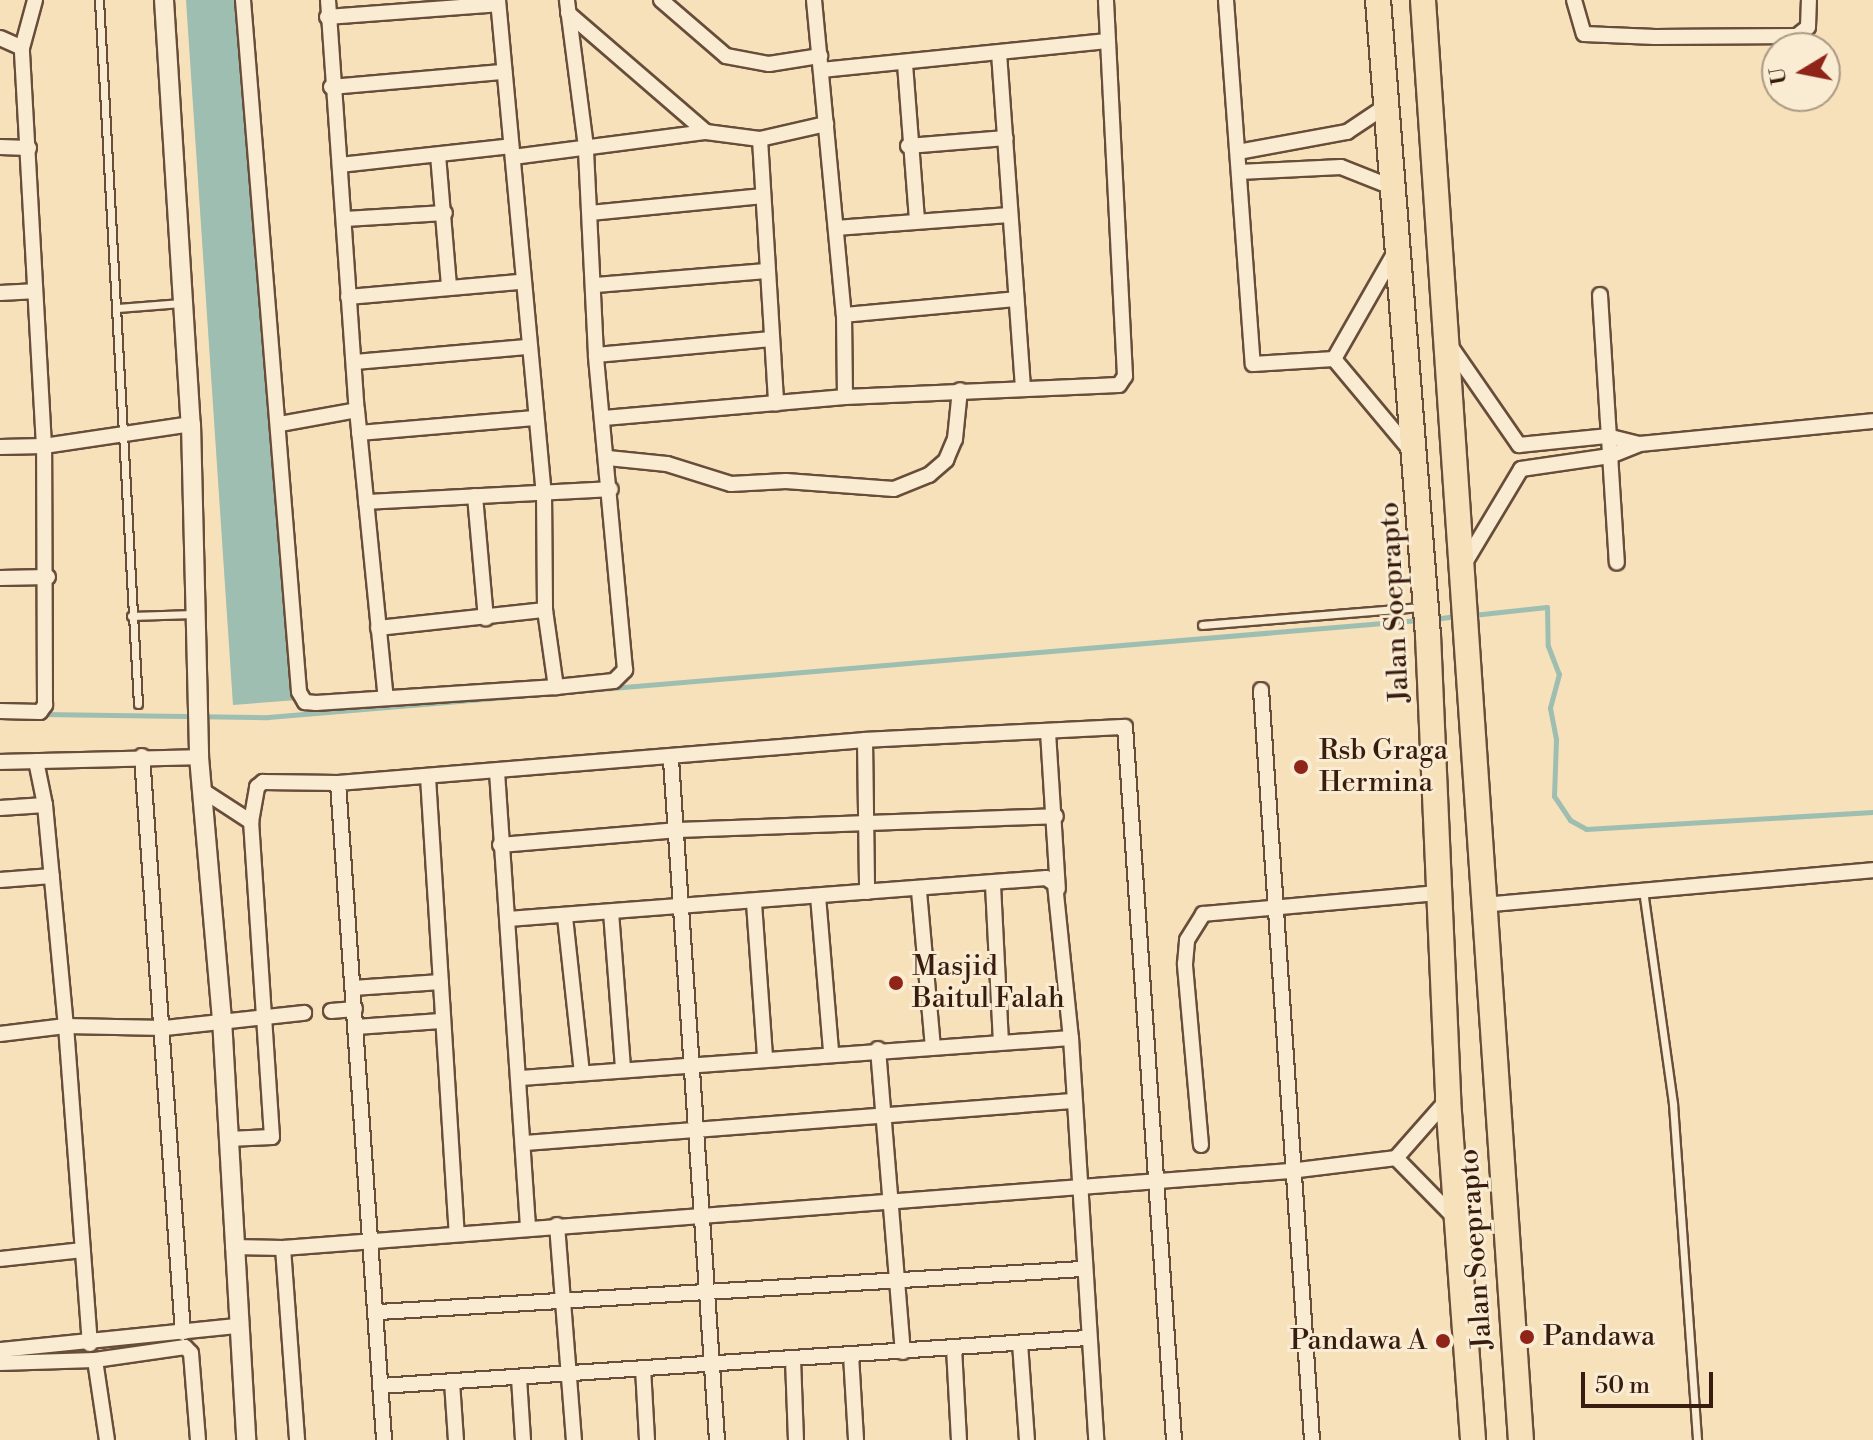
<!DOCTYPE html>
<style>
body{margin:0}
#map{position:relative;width:1873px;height:1440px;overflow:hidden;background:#f6e1ba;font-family:"Libre Bodoni",serif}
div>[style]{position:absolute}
.water>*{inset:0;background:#9dbeb0}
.stream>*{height:5px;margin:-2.5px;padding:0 2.5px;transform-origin:2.5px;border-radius:2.5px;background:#9dbeb0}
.roads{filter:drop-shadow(2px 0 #684d3a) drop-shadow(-2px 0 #684d3a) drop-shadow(0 2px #684d3a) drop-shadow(0 -2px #684d3a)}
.service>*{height:7px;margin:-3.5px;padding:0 3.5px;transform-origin:3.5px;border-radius:3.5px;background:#f9ecd2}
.minor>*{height:14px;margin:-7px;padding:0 7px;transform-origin:7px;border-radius:7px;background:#f9ecd2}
.tertiary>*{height:18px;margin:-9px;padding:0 9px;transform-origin:9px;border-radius:9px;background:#f9ecd2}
.trunk>*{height:24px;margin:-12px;padding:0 12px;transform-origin:12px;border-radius:12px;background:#f6e1ba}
.dots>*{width:22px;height:22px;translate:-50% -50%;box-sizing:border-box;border:4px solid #f9ecd2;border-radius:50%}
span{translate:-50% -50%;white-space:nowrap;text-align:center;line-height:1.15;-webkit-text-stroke:6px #f9ecd2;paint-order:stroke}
.street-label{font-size:28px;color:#391c10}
.poi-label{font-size:28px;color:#391c10}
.left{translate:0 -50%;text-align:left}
.right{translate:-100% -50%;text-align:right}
.north{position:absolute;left:1761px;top:32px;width:80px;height:80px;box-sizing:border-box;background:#f9ecd2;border:2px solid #ac9984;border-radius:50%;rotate:260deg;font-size:22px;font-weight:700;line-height:32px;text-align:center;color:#391c10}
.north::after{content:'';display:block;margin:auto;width:28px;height:36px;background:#8f2418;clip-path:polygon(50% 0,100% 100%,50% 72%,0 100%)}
.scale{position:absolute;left:1581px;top:1372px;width:132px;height:36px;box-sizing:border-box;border:4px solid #391c10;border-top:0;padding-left:10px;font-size:24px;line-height:28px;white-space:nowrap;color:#391c10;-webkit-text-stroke:6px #f9ecd2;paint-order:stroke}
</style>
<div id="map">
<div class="water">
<i style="clip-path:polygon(186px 0,238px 0,297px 700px,233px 705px)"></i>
</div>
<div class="stream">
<i style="left:1473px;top:615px;width:74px;rotate:-6.2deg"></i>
<i style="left:1547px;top:607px;width:39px;rotate:89deg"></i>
<i style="left:1548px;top:646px;width:30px;rotate:69deg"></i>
<i style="left:1559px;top:674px;width:35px;rotate:105deg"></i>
<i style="left:1550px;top:708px;width:32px;rotate:79deg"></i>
<i style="left:1556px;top:739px;width:57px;rotate:92deg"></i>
<i style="left:1554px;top:796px;width:29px;rotate:56deg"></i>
<i style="left:1570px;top:820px;width:18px;rotate:29deg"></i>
<i style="left:1586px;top:829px;width:288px;rotate:-3.4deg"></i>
<i style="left:1433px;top:619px;width:26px;rotate:-7deg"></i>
<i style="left:41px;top:714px;width:227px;rotate:0.8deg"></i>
<i style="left:268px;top:717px;width:1155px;rotate:-4.82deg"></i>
</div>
<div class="roads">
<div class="service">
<i style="left:99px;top:0;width:705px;rotate:86.83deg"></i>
<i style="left:118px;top:308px;width:63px;rotate:-4.5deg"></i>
<i style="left:131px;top:616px;width:63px;rotate:-1.8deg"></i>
<i style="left:1202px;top:625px;width:222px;rotate:-4.7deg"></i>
<i style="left:1643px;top:890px;width:216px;rotate:82deg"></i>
<i style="left:1673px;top:1104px;width:337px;rotate:85.9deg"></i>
</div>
<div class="minor">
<i style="left:243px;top:0;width:694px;rotate:85.37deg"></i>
<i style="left:299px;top:692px;width:12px;rotate:59deg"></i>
<i style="left:305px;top:702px;width:11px;rotate:5deg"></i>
<i style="left:316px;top:703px;width:241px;rotate:-3.8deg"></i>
<i style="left:556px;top:687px;width:58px;rotate:-5.9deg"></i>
<i style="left:614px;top:681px;width:16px;rotate:-45deg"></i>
<i style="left:625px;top:670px;width:316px;rotate:-95.3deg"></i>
<i style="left:596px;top:355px;width:208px;rotate:-92.8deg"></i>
<i style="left:586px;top:147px;width:148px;rotate:-97.4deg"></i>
<i style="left:328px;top:0;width:411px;rotate:86deg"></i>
<i style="left:357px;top:410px;width:289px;rotate:84.3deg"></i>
<i style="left:498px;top:0;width:495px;rotate:84.7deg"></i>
<i style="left:544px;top:493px;width:117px;rotate:89.5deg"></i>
<i style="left:545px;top:610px;width:78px;rotate:81.9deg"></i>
<i style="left:661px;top:0;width:86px;rotate:40.7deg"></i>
<i style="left:726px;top:56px;width:44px;rotate:10.5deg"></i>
<i style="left:769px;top:64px;width:52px;rotate:-8.9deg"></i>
<i style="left:814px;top:0;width:316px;rotate:84.6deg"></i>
<i style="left:844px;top:315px;width:82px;rotate:89.3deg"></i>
<i style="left:1226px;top:0;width:365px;rotate:85.8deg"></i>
<i style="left:1253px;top:364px;width:81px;rotate:-3.5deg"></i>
<i style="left:1574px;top:0;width:35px;rotate:74deg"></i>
<i style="left:1584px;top:34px;width:71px;rotate:2.4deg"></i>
<i style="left:1655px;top:37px;width:142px;rotate:-0.4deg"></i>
<i style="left:1797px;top:36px;width:14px;rotate:-39deg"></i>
<i style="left:1808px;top:27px;width:27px;rotate:-88deg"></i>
<i style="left:568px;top:13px;width:182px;rotate:40.8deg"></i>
<i style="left:327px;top:17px;width:171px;rotate:-4.3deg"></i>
<i style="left:0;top:38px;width:24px;rotate:24deg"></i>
<i style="left:999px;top:53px;width:334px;rotate:85.9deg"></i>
<i style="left:905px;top:64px;width:156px;rotate:85.6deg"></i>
<i style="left:821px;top:70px;width:288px;rotate:-5.8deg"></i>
<i style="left:331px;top:87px;width:174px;rotate:-5deg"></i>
<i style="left:760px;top:139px;width:265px;rotate:86.5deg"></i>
<i style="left:908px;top:146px;width:98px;rotate:-4.7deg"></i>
<i style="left:0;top:147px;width:29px;rotate:2deg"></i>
<i style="left:1238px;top:152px;width:111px;rotate:-10.4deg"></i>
<i style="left:1347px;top:132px;width:47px;rotate:-33.7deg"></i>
<i style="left:438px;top:155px;width:131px;rotate:85.2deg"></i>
<i style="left:513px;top:157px;width:195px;rotate:-7.4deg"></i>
<i style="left:706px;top:132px;width:54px;rotate:7.4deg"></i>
<i style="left:760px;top:139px;width:68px;rotate:-12.8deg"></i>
<i style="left:340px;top:165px;width:172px;rotate:-6.3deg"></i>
<i style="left:1239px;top:172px;width:102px;rotate:-2.8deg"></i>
<i style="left:1341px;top:167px;width:57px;rotate:21.6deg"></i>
<i style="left:590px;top:213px;width:174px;rotate:-5.6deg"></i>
<i style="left:345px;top:219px;width:100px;rotate:-3.4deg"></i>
<i style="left:836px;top:228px;width:173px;rotate:-4.3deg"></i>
<i style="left:596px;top:285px;width:171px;rotate:-4.7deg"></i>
<i style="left:0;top:293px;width:33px;rotate:-3deg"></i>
<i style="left:1600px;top:295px;width:268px;rotate:86.4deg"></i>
<i style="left:348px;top:297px;width:174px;rotate:-5deg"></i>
<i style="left:844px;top:315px;width:173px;rotate:-5.3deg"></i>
<i style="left:1449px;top:344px;width:123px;rotate:55.3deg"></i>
<i style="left:1519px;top:445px;width:88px;rotate:-5.8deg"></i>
<i style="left:1607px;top:436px;width:32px;rotate:14deg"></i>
<i style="left:596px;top:355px;width:176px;rotate:-5.2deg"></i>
<i style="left:1334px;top:359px;width:123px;rotate:-60.3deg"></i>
<i style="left:1334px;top:359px;width:120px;rotate:50.1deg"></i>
<i style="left:355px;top:362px;width:172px;rotate:-5deg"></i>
<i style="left:604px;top:418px;width:242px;rotate:-5deg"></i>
<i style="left:845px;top:397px;width:274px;rotate:-2.5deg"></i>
<i style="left:1119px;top:385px;width:11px;rotate:-56deg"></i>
<i style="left:1125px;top:376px;width:376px;rotate:-92.9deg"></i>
<i style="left:280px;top:424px;width:78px;rotate:-10.3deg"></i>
<i style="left:359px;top:433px;width:176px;rotate:-4.9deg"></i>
<i style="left:0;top:447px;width:44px;rotate:-1.3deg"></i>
<i style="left:44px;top:446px;width:149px;rotate:-8.5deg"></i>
<i style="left:608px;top:458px;width:59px;rotate:5.8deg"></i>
<i style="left:667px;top:464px;width:67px;rotate:17.4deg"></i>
<i style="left:731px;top:484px;width:55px;rotate:-3.1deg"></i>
<i style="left:786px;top:481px;width:108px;rotate:4.2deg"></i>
<i style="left:894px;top:489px;width:38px;rotate:-22deg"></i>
<i style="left:929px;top:475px;width:23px;rotate:-41deg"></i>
<i style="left:946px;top:460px;width:23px;rotate:-67deg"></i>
<i style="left:955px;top:439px;width:49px;rotate:-84.2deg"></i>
<i style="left:475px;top:496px;width:123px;rotate:84.9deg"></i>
<i style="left:366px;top:502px;width:245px;rotate:-3deg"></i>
<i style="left:1463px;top:566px;width:113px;rotate:-59.1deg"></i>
<i style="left:1521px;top:469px;width:90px;rotate:-8.3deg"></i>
<i style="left:1610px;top:456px;width:31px;rotate:-22deg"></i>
<i style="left:1639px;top:444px;width:235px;rotate:-5.6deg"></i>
<i style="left:0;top:578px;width:48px;rotate:-1.2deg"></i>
<i style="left:378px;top:628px;width:168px;rotate:-6.2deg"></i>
<i style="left:1261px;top:690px;width:752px;rotate:86.11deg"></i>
<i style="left:0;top:711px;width:40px;rotate:1.4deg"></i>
<i style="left:40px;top:712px;width:9px;rotate:-54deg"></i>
<i style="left:45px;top:705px;width:259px;rotate:-90.2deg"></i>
<i style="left:44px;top:446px;width:399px;rotate:-93.2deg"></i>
<i style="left:22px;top:48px;width:50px;rotate:-74.8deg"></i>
<i style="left:1048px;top:732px;width:157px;rotate:86.4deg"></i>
<i style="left:865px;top:740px;width:152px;rotate:89.2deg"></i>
<i style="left:142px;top:756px;width:578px;rotate:85.94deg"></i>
<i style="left:671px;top:760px;width:682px;rotate:86.13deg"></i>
<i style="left:36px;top:761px;width:45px;rotate:78.4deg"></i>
<i style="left:45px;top:805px;width:222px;rotate:84.6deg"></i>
<i style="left:66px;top:1026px;width:319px;rotate:85.7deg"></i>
<i style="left:0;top:762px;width:199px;rotate:-1.4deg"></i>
<i style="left:497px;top:772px;width:457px;rotate:86.1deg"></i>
<i style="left:428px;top:777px;width:457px;rotate:86.4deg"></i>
<i style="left:338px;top:783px;width:659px;rotate:85.99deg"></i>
<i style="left:202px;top:790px;width:59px;rotate:33.1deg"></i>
<i style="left:0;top:808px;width:45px;rotate:-3.8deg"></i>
<i style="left:500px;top:845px;width:179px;rotate:-4.8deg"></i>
<i style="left:678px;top:830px;width:378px;rotate:-2.1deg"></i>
<i style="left:0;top:880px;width:52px;rotate:-4.4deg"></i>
<i style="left:993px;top:885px;width:156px;rotate:87.1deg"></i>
<i style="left:919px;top:891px;width:157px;rotate:84.9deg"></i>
<i style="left:818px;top:896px;width:156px;rotate:85.2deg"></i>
<i style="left:754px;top:903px;width:154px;rotate:85.9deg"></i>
<i style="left:1482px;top:905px;width:393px;rotate:-5.1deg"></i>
<i style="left:611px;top:912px;width:157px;rotate:85.6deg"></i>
<i style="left:565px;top:917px;width:157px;rotate:83.8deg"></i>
<i style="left:508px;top:919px;width:540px;rotate:-4.36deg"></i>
<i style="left:1046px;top:878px;width:11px;rotate:34deg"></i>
<i style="left:1055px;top:884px;width:155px;rotate:84.1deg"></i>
<i style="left:1071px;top:1038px;width:403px;rotate:86.4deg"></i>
<i style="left:353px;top:988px;width:88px;rotate:-3.9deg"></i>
<i style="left:331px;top:1011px;width:24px;rotate:-5deg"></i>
<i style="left:356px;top:1027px;width:85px;rotate:-4deg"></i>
<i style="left:0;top:1034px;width:66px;rotate:-6.9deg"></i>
<i style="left:66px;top:1026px;width:99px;rotate:1.2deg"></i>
<i style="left:165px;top:1028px;width:140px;rotate:-6.2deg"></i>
<i style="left:878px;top:1049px;width:304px;rotate:85.3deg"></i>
<i style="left:521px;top:1078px;width:551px;rotate:-4.16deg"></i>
<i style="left:228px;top:1139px;width:44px;rotate:-2.6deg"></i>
<i style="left:272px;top:1137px;width:316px;rotate:-93.8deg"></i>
<i style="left:251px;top:822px;width:36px;rotate:-80deg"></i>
<i style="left:257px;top:787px;width:8px;rotate:-40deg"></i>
<i style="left:263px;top:782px;width:75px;rotate:0.8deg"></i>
<i style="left:338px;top:783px;width:529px;rotate:-4.66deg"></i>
<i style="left:865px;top:740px;width:260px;rotate:-2.9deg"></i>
<i style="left:1125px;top:727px;width:715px;rotate:86.07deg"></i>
<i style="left:525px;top:1143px;width:549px;rotate:-4.39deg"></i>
<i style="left:1201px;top:1145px;width:182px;rotate:-95.1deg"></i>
<i style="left:1185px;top:964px;width:24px;rotate:-85deg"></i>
<i style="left:1187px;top:940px;width:31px;rotate:-58deg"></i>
<i style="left:1203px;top:914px;width:237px;rotate:-5.1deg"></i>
<i style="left:1396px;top:1158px;width:87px;rotate:45.5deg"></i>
<i style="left:557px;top:1225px;width:216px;rotate:85.5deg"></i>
<i style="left:233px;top:1247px;width:50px;rotate:1.1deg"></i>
<i style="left:283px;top:1248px;width:1010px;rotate:-4.37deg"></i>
<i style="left:1290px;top:1171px;width:107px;rotate:-7deg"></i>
<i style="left:1396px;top:1158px;width:79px;rotate:-48.6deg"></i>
<i style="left:283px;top:1248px;width:193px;rotate:85.8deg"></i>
<i style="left:0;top:1259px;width:83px;rotate:-6.2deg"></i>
<i style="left:379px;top:1312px;width:704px;rotate:-3.5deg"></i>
<i style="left:1020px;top:1343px;width:97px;rotate:85.9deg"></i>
<i style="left:954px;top:1348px;width:92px;rotate:86.9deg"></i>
<i style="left:0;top:1350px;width:238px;rotate:-5.8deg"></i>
<i style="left:851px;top:1355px;width:85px;rotate:86.6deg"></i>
<i style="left:793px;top:1359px;width:81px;rotate:87.9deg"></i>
<i style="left:95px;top:1360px;width:81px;rotate:81.5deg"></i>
<i style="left:0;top:1363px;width:95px;rotate:-1.8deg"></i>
<i style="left:95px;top:1360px;width:91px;rotate:-8.2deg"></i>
<i style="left:185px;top:1347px;width:8px;rotate:45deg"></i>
<i style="left:191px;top:1353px;width:87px;rotate:85.4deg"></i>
<i style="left:643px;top:1368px;width:72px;rotate:86.8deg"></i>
<i style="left:519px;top:1378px;width:62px;rotate:86.3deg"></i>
<i style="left:452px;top:1382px;width:58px;rotate:86.1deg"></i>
<i style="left:381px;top:1386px;width:708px;rotate:-3.89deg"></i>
</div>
<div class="tertiary">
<i style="left:164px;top:0;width:425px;rotate:86.4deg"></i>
<i style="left:191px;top:424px;width:333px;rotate:88.6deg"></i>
<i style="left:199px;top:757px;width:263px;rotate:85deg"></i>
<i style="left:222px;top:1019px;width:422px;rotate:86.7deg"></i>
</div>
<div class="trunk">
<i style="left:1378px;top:0;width:637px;rotate:85.5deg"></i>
<i style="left:1428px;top:635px;width:464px;rotate:87.5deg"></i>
<i style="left:1448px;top:1099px;width:342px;rotate:85.8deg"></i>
<i style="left:1423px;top:0;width:1443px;rotate:86.11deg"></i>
</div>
</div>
<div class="dots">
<i style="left:1301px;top:767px;background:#8f2418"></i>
<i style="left:896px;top:983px;background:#8f2418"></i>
<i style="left:1527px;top:1337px;background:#8f2418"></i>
<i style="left:1443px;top:1341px;background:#8f2418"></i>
</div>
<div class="street-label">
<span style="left:1395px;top:602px;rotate:-93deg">Jalan Soeprapto</span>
<span style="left:1476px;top:1249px;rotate:-94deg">Jalan Soeprapto</span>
</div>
<div class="poi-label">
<span class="left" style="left:1319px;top:767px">Rsb Graga<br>Hermina</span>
<span class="left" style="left:912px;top:983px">Masjid<br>Baitul Falah</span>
<span class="left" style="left:1543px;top:1337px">Pandawa</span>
<span class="right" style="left:1427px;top:1341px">Pandawa A</span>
</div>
<div class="north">U</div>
<div class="scale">50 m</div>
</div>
